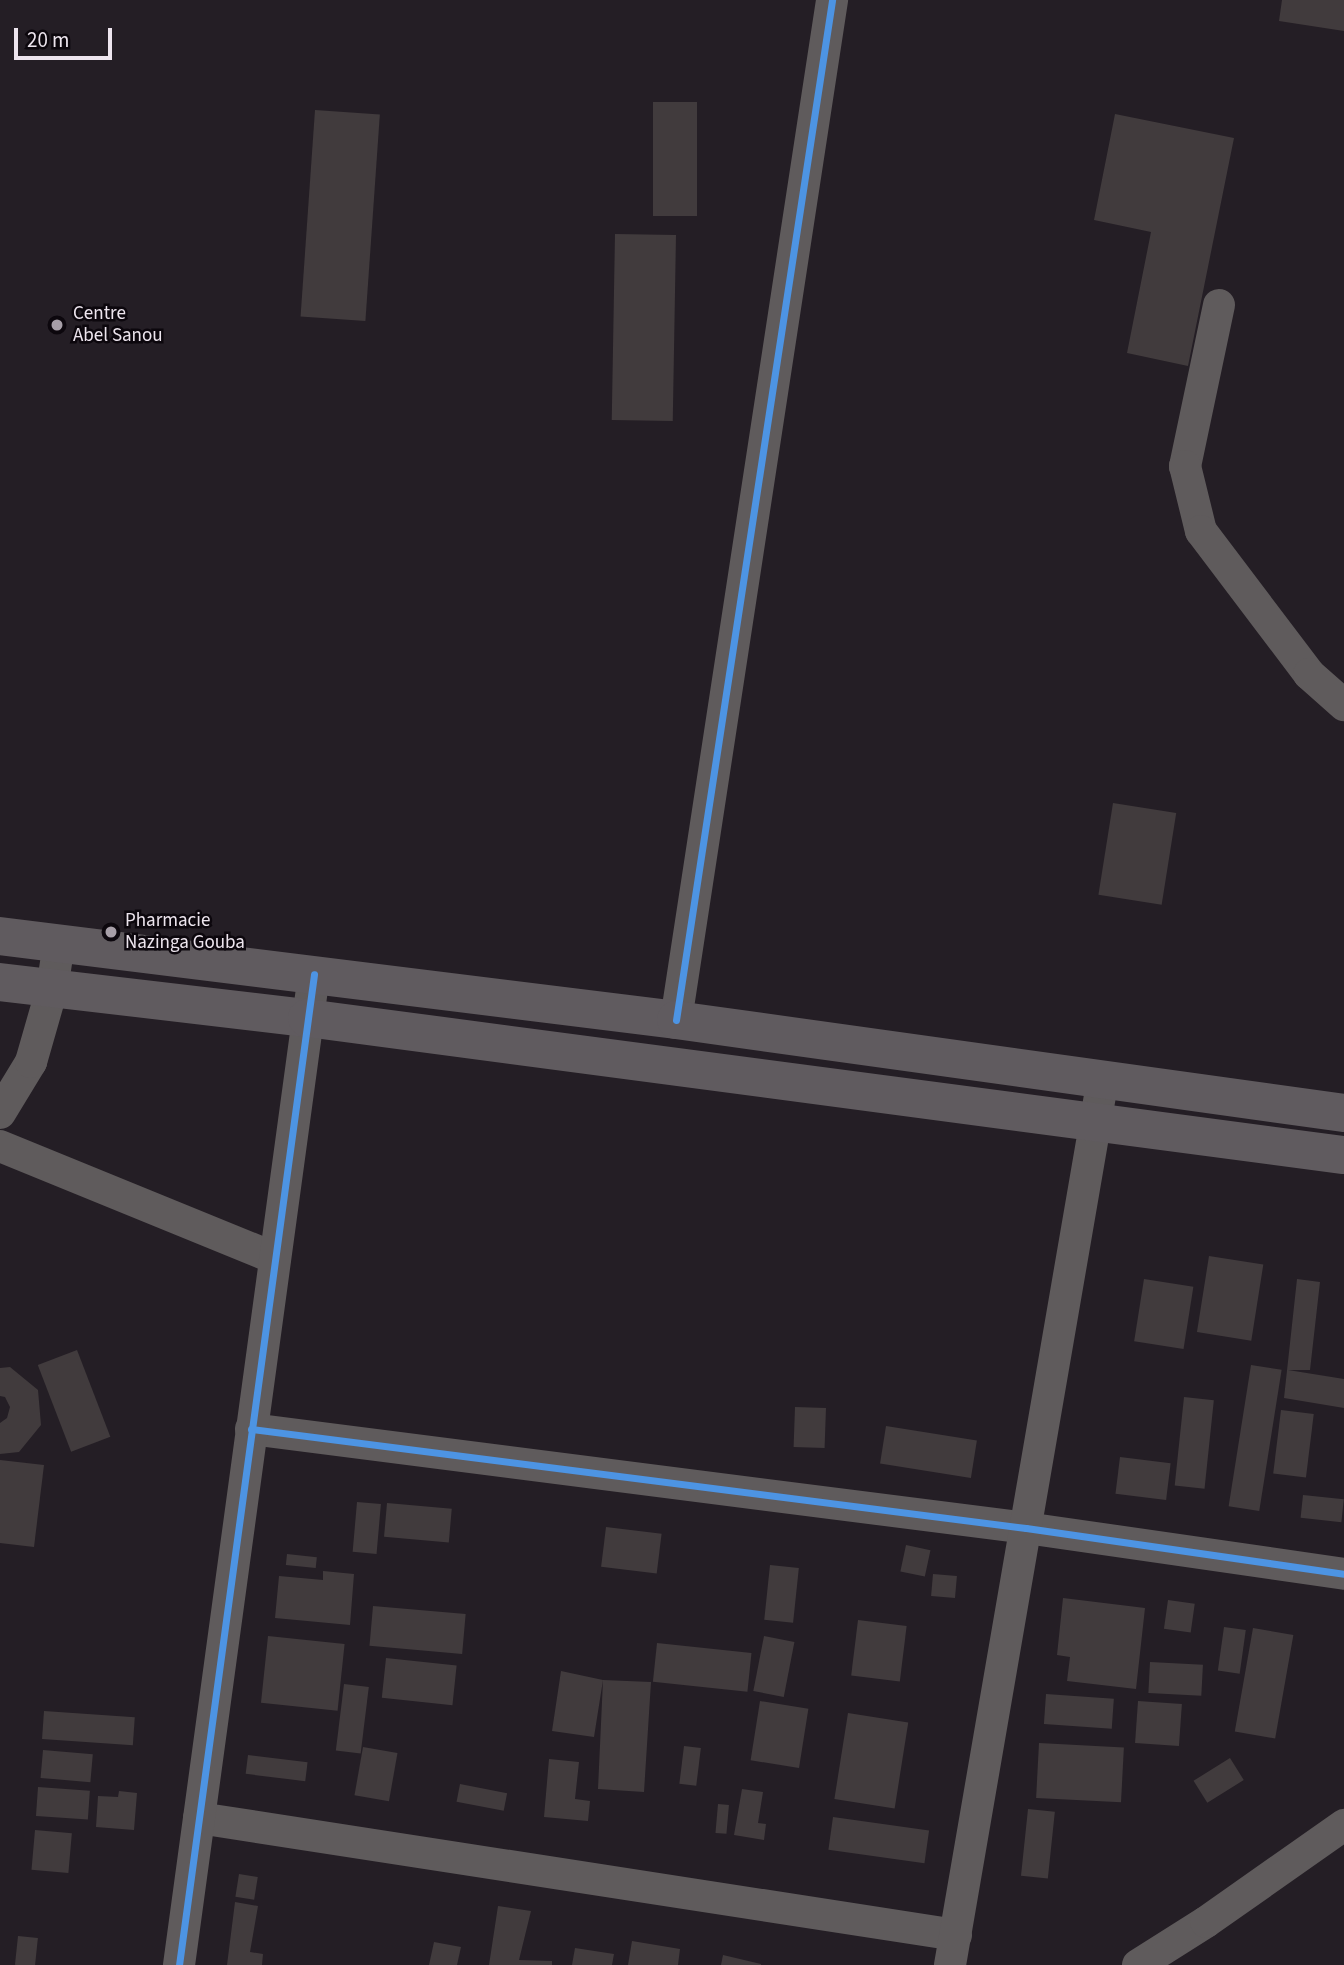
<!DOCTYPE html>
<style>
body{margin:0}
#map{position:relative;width:1344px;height:1965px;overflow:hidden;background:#241e25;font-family:"Source Sans 3",sans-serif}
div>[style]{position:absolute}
.building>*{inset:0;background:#413b3d;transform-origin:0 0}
.minor>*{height:32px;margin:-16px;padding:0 16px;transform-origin:16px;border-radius:16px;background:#5f5b5c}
.primary>*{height:38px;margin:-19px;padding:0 19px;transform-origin:19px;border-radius:19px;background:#605b5f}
.cycleway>*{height:7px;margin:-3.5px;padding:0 3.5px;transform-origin:3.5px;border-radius:3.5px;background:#4d94e3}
.dots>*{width:19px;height:19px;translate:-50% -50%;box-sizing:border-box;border:4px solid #0c070d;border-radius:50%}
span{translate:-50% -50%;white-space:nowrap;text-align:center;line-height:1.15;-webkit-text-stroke:5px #0c070d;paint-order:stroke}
.poi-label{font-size:19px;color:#ede5ee}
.left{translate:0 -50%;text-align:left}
.scale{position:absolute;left:14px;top:28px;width:98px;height:32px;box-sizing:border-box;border:4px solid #ede5ee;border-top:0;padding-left:9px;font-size:21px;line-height:24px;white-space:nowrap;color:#ede5ee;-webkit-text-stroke:5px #0c070d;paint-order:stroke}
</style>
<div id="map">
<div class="building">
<i style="clip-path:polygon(1282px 0,1344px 0,1344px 31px,1279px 21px)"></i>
<i style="left:653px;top:102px;width:44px;height:114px"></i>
<i style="left:315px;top:110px;width:65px;height:207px;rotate:4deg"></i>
<i style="clip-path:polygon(1115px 114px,1234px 138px,1188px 366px,1127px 353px,1151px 232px,1094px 220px)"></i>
<i style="left:615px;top:234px;width:61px;height:186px;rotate:1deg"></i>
<i style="left:1113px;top:803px;width:64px;height:93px;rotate:9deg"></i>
<i style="left:1209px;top:1256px;width:55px;height:77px;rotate:9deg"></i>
<i style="left:1144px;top:1279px;width:50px;height:63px;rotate:9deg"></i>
<i style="clip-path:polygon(1297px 1279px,1320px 1282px,1310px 1370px,1288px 1370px,1344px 1379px,1344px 1408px,1284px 1398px)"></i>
<i style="left:77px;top:1350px;width:93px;height:42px;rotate:69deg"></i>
<i style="left:1251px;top:1365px;width:31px;height:143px;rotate:9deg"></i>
<i style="clip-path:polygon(10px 1367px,38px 1390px,41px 1425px,19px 1452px,0 1454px,0 1423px,7px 1418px,10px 1407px,5px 1397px,0 1396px,0 1368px)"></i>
<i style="left:1184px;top:1397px;width:30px;height:89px;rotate:6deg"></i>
<i style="left:795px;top:1407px;width:31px;height:40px;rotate:2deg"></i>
<i style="left:1281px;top:1410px;width:33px;height:64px;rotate:7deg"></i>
<i style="left:886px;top:1426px;width:92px;height:38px;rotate:9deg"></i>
<i style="left:1120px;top:1457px;width:51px;height:37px;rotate:7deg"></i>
<i style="clip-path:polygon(0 1460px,44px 1465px,34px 1547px,0 1543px)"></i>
<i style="left:1303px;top:1495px;width:41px;height:23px;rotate:6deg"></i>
<i style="left:357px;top:1502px;width:24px;height:50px;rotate:5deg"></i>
<i style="left:387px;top:1503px;width:65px;height:34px;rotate:5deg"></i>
<i style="left:606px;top:1527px;width:56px;height:40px;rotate:7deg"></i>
<i style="left:906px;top:1545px;width:25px;height:27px;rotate:12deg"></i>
<i style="left:287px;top:1554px;width:30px;height:11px;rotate:6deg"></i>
<i style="left:770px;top:1565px;width:29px;height:55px;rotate:6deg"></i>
<i style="clip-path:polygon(323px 1571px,354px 1574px,350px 1625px,275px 1618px,279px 1576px,323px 1580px)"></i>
<i style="left:933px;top:1574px;width:24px;height:22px;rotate:5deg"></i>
<i style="clip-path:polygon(1063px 1598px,1145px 1608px,1136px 1689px,1067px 1681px,1070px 1657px,1057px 1655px)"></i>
<i style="left:1168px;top:1600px;width:27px;height:29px;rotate:8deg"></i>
<i style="left:373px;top:1606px;width:93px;height:40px;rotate:5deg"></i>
<i style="left:858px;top:1620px;width:49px;height:56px;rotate:7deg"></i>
<i style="left:1224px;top:1627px;width:22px;height:44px;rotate:8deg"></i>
<i style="left:1253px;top:1628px;width:41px;height:105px;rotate:10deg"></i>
<i style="left:268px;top:1636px;width:77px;height:67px;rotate:6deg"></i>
<i style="left:764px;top:1636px;width:31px;height:56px;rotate:11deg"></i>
<i style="left:657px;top:1643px;width:95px;height:39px;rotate:6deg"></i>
<i style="left:386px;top:1658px;width:71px;height:40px;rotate:6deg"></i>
<i style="left:1150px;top:1662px;width:53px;height:31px;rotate:3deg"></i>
<i style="clip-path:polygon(561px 1671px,603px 1680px,651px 1682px,644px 1792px,598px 1789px,603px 1680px,594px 1737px,552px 1731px)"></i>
<i style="left:344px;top:1684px;width:25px;height:67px;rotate:7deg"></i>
<i style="left:1046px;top:1694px;width:68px;height:30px;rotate:4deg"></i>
<i style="left:760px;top:1701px;width:49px;height:60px;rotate:9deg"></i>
<i style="left:1138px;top:1701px;width:44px;height:42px;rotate:4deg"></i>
<i style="left:44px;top:1711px;width:91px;height:28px;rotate:4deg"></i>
<i style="left:848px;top:1713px;width:61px;height:87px;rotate:9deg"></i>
<i style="left:1039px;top:1743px;width:85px;height:55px;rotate:3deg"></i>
<i style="left:684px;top:1746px;width:17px;height:38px;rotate:7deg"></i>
<i style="left:363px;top:1747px;width:35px;height:49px;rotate:10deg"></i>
<i style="left:43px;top:1750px;width:50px;height:28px;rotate:5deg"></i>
<i style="left:248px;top:1755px;width:60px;height:19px;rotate:7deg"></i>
<i style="left:1230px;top:1758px;width:26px;height:43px;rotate:58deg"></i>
<i style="clip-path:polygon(549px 1759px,579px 1762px,575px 1799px,590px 1801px,588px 1821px,544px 1817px)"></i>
<i style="left:460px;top:1784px;width:48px;height:18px;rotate:11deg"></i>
<i style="left:38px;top:1787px;width:52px;height:29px;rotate:4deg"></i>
<i style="clip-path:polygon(742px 1789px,763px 1792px,758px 1823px,766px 1824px,764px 1840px,734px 1835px)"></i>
<i style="clip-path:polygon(119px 1791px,137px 1793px,134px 1830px,96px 1827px,98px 1796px,118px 1797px)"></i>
<i style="left:718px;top:1804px;width:11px;height:29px;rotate:5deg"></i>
<i style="left:1028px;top:1809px;width:27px;height:67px;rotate:6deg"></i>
<i style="left:833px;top:1817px;width:97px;height:33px;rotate:8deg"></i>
<i style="left:35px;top:1830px;width:37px;height:40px;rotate:5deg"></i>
<i style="left:239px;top:1874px;width:19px;height:23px;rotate:9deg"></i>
<i style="clip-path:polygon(235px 1902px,258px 1906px,250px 1952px,263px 1954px,262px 1965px,227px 1965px)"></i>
<i style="clip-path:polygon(498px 1906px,531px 1911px,519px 1960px,552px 1961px,552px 1965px,489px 1965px)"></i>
<i style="left:18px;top:1936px;width:20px;height:29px;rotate:6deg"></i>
<i style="clip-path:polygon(632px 1941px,680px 1949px,678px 1965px,628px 1965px)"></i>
<i style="clip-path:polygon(434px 1942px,461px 1947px,457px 1965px,429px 1965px)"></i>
<i style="clip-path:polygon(575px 1948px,614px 1954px,612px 1965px,572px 1965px)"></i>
<i style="clip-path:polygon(723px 1955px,761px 1964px,761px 1965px,721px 1965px)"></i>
</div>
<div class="minor">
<i style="left:1219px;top:305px;width:165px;rotate:101.9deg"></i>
<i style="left:1185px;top:466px;width:67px;rotate:76.2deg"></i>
<i style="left:1201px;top:531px;width:179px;rotate:52.9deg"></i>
<i style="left:1309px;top:674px;width:47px;rotate:41.5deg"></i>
<i style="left:676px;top:1020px;width:1032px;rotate:-81.3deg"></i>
<i style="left:0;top:1113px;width:60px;rotate:-58.7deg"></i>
<i style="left:31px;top:1062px;width:76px;rotate:-74deg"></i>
<i style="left:52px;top:989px;width:47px;rotate:-81.3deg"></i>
<i style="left:0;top:1146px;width:297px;rotate:22.2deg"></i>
<i style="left:251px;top:1429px;width:781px;rotate:7.28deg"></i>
<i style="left:1026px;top:1528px;width:321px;rotate:8.2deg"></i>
<i style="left:199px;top:1818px;width:766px;rotate:8.79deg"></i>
<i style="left:179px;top:1965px;width:1000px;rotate:-82.24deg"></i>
<i style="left:950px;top:1965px;width:900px;rotate:-80.21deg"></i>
<i style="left:1138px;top:1965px;width:80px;rotate:-32.3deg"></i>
<i style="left:1206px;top:1922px;width:169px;rotate:-35.1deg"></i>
</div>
<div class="primary">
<i style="left:0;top:936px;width:681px;rotate:7.08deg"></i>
<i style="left:676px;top:1020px;width:674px;rotate:7.93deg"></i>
<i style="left:0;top:982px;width:309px;rotate:6.7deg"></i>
<i style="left:307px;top:1018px;width:1046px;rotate:7.53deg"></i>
</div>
<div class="cycleway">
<i style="left:676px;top:1020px;width:1032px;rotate:-81.3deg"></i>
<i style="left:251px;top:1429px;width:781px;rotate:7.28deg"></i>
<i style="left:1026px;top:1528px;width:321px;rotate:8.2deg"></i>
<i style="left:179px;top:1965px;width:1000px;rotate:-82.24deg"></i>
</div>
<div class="dots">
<i style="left:57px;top:325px;background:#a79fa8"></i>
<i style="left:111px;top:932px;background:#a79fa8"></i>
</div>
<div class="poi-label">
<span class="left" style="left:73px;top:325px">Centre<br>Abel Sanou</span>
<span class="left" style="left:125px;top:932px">Pharmacie<br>Nazinga Gouba</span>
</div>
<div class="scale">20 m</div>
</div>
